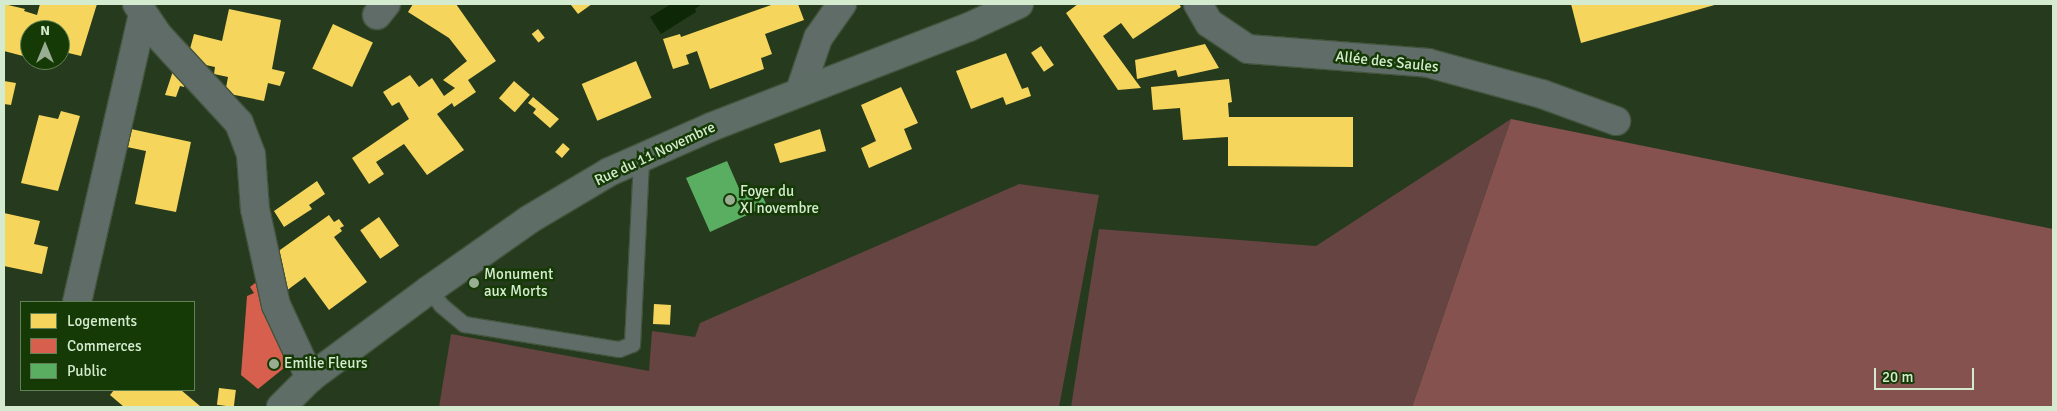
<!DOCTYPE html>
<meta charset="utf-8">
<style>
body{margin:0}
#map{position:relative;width:2057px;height:411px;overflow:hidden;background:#263a1e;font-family:Signika,sans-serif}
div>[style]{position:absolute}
.green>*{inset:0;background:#654441}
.forest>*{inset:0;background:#855250}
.water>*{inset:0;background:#0e2706}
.homes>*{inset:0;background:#f6d55c;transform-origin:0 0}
.shops>*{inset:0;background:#d6604d}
.public>*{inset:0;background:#5aae61}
.roads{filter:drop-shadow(1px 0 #43543d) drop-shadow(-1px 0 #43543d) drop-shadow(0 1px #43543d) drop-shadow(0 -1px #43543d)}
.lane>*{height:15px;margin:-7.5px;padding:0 7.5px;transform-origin:7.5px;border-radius:7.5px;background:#606c68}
.street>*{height:28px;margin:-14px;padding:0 14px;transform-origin:14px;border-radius:14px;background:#606c68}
.secondary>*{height:28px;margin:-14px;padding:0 14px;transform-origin:14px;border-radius:14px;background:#5e6e66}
.dots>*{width:14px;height:14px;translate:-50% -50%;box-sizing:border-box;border:2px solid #153a06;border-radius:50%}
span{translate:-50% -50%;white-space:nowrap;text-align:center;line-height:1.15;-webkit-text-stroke:5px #153a06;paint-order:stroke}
.street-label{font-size:15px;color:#d5ebcf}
.poi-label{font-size:15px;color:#d5ebcf}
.left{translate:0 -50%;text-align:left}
.frame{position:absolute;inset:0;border:5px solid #d5ebcf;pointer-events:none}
.legend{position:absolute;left:20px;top:301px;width:175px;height:90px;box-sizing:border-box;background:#153a06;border:1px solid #628156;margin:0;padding:6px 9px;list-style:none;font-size:15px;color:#d5ebcf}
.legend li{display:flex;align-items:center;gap:10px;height:25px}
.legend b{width:25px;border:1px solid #628156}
.north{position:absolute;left:20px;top:20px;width:50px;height:50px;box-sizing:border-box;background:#153a06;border:1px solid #628156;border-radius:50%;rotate:0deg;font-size:14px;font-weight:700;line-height:20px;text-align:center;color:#d5ebcf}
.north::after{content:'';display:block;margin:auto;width:18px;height:22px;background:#98ad91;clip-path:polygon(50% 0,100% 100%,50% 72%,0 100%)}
.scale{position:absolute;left:1874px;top:368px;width:100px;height:22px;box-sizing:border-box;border:2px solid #d5ebcf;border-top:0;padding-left:6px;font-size:15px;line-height:18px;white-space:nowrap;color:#d5ebcf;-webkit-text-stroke:4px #153a06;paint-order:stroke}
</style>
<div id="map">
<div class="green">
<i style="clip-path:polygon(1511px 119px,1412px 407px,1071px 407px,1099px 229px,1316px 246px)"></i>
<i style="clip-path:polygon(1019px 184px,1099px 195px,1059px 407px,439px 407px,451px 334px,649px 371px,652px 331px,695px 337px,700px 323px)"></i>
</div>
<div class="forest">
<i style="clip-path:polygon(1511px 119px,2053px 229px,2053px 407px,1412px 407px)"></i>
</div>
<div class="water">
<i style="clip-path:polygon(671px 4px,702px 4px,695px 9px,696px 12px,661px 34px,650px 17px)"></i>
</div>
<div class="homes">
<i style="clip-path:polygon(4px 4px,25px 9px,24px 11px,37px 15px,40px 4px,97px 4px,81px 56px,60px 51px,60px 30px,30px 30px,30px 42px,27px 41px,23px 56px,4px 51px)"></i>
<i style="clip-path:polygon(413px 4px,456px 4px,496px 61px,468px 80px,476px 92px,454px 107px,452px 103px,437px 114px,464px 150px,427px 175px,404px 144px,376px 162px,384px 174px,369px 184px,352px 158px,409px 119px,399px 102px,392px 106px,383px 92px,410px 75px,419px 87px,432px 78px,444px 96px,455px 88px,443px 80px,467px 61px,449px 38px,408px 12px)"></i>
<i style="clip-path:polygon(573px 4px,592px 4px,578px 14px,571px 5px)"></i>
<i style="clip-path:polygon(774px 4px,798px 4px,804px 20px,765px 34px,772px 54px,761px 58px,764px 69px,710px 89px,697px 51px,686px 55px,689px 64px,673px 69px,663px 39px,680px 34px,681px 37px)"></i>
<i style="clip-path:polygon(1078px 4px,1179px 4px,1181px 7px,1133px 39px,1121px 23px,1103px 36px,1141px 88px,1118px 90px,1066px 13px)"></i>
<i style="clip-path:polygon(1571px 4px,1718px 4px,1581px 43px)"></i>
<i style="clip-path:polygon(229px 9px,281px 20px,272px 69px,285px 72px,280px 86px,268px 83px,264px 101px,225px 93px,228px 77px,214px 74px,215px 67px,201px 64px,190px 49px,194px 34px,222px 41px)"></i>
<i style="left:333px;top:24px;width:44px;height:49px;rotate:25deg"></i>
<i style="left:538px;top:29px;width:11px;height:8px;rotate:52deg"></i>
<i style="clip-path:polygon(1205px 44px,1219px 68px,1178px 77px,1176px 70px,1137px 79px,1135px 60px)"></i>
<i style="left:1041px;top:46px;width:23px;height:12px;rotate:56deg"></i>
<i style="clip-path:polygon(1006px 53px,1022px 89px,1028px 87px,1031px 96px,1006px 105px,1003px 97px,971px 109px,956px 71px)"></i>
<i style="left:636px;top:61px;width:40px;height:59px;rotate:67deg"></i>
<i style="clip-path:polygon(173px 71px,187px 75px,184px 87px,180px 86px,176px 97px,165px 95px)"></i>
<i style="clip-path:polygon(1229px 79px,1232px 102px,1228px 103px,1229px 117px,1353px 117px,1353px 167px,1228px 166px,1228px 137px,1183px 140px,1180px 108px,1153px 110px,1151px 87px)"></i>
<i style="clip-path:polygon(4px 81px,16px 83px,11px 105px,4px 104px)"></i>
<i style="left:514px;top:81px;width:21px;height:23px;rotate:41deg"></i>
<i style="clip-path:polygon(901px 87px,918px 123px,904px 129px,912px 149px,869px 168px,861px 148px,876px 141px,861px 105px)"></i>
<i style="clip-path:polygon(533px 97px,559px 119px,550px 128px,533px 113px,536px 109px,528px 103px)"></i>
<i style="clip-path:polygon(61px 111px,80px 116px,58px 191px,21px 183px,39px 115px,58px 119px)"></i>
<i style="clip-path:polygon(131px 129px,191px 142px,176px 212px,135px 204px,146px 151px,127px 147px)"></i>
<i style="clip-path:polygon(820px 129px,826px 151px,780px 163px,774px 144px)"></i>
<i style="left:563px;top:143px;width:9px;height:12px;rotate:41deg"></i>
<i style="clip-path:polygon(317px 181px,325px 194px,309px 205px,312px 209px,284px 227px,274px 211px)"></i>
<i style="clip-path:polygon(4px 213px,40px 221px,34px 244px,48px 247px,42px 274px,4px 266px)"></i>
<i style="clip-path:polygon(329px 215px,334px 222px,339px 219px,344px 226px,340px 228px,342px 231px,334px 237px,367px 282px,329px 310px,305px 277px,282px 294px,273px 255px)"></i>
<i style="left:379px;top:217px;width:35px;height:23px;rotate:55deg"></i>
<i style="left:654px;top:304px;width:17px;height:20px;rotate:3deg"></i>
<i style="left:219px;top:388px;width:17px;height:17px;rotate:7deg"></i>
<i style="clip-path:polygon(114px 390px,181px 390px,200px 406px,124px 407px,110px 395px)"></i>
</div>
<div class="shops">
<i style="clip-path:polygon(255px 283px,261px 289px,289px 364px,258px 389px,241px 375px,247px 296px,254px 293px,250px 287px)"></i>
</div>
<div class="public">
<i style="clip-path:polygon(727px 161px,741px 193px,758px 186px,767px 206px,710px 232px,686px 178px)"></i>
</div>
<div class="roads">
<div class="lane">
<i style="left:429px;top:290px;width:19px;rotate:51deg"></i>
<i style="left:441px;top:305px;width:30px;rotate:40deg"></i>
<i style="left:464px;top:324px;width:157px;rotate:9.2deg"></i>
<i style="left:619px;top:349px;width:14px;rotate:-21deg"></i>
<i style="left:632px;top:344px;width:186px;rotate:-87.2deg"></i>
</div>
<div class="street">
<i style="left:137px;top:4px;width:36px;rotate:56deg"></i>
<i style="left:157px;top:34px;width:121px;rotate:47.3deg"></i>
<i style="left:239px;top:123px;width:34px;rotate:69deg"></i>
<i style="left:251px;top:155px;width:54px;rotate:85.8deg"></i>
<i style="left:255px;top:209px;width:98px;rotate:77.7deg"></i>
<i style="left:276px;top:305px;width:81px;rotate:65deg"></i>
<i style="left:1198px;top:4px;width:22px;rotate:60deg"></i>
<i style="left:1209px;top:23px;width:47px;rotate:33.7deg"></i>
<i style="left:1248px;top:49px;width:181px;rotate:4.4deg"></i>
<i style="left:1428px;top:63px;width:118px;rotate:15.2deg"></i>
<i style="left:1542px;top:94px;width:79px;rotate:20deg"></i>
<i style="left:377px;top:15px;width:14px;rotate:-51deg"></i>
<i style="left:800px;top:91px;width:56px;rotate:-71.2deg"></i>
<i style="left:818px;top:38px;width:42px;rotate:-54.8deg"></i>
<i style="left:77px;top:302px;width:296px;rotate:-77.1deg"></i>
</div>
<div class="secondary">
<i style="left:281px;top:407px;width:41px;rotate:-45deg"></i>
<i style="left:310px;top:378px;width:148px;rotate:-36.5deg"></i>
<i style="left:429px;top:290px;width:123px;rotate:-35.1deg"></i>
<i style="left:530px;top:219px;width:92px;rotate:-30.7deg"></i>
<i style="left:609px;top:172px;width:111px;rotate:-23.8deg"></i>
<i style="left:711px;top:127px;width:277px;rotate:-21.2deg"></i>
<i style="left:969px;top:27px;width:55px;rotate:-24.7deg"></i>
</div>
</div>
<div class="dots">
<i style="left:730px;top:200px;background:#98ad91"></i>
<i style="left:474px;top:283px;background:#98ad91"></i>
<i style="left:274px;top:364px;background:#98ad91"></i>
</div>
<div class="street-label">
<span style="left:1387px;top:62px;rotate:6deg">Allée des Saules</span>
<span style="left:655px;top:154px;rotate:-25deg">Rue du 11 Novembre</span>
</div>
<div class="poi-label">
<span class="left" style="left:740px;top:200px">Foyer du<br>XI novembre</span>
<span class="left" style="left:484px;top:283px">Monument<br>aux Morts</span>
<span class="left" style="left:284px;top:364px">Emilie Fleurs</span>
</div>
<div class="frame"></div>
<ul class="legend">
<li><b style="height:14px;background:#f6d55c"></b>Logements</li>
<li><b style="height:14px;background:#d6604d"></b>Commerces</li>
<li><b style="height:14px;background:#5aae61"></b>Public</li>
</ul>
<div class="north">N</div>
<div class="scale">20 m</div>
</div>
